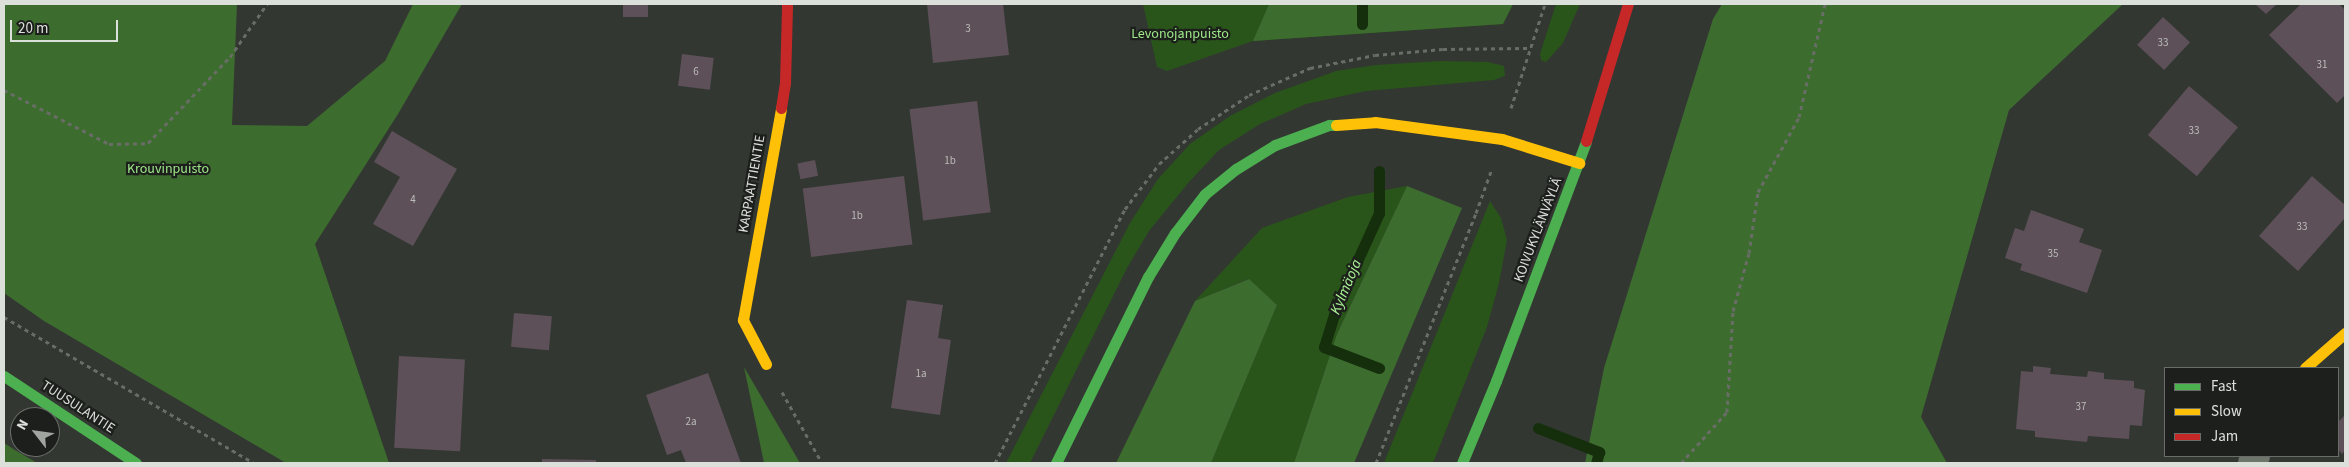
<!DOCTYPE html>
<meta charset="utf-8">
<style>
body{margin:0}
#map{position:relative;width:2349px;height:467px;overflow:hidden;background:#333732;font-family:"Source Sans 3",sans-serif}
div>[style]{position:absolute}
.green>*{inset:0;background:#29551a}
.forest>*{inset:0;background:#3d6c2f}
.stream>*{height:11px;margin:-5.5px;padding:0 5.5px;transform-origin:5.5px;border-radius:5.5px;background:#152f0d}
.building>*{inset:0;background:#5d5058;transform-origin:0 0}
.path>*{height:3px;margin-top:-1.5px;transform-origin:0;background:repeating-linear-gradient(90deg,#686d66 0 4px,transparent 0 8px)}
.street>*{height:28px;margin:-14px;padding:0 14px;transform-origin:14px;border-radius:14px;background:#6e766c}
.fast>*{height:11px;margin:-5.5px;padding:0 5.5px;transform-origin:5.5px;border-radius:5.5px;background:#4caf50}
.slow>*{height:11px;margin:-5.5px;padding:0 5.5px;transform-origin:5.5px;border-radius:5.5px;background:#ffc107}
.jam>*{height:11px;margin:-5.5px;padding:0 5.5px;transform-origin:5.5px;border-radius:5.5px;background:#c62828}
span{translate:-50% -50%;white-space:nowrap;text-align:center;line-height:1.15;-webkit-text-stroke:4.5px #1c1f1b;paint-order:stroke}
.number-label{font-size:11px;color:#bcbcba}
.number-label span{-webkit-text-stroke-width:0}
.park-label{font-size:14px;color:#9fe98a}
.street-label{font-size:14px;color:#dce0db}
.water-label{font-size:15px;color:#abf696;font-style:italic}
.frame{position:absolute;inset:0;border:5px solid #dce0db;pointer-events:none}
.legend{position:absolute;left:2164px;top:367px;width:175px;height:90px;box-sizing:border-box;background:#1c1f1b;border:1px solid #696c68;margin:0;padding:6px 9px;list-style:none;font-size:15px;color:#dce0db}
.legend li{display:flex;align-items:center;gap:10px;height:25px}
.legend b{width:25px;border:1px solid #696c68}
.north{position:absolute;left:10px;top:407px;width:50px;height:50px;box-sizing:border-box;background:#1c1f1b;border:1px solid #696c68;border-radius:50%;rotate:300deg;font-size:14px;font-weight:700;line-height:20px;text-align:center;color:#dce0db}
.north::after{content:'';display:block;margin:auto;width:18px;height:22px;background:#a1a5a0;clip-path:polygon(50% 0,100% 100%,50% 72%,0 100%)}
.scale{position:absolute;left:10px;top:20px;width:108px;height:22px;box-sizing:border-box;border:2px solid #dce0db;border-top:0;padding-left:6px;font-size:15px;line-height:18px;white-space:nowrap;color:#dce0db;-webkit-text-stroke:4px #1c1f1b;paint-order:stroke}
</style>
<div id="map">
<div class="green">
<i style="clip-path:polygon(1143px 4px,1513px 4px,1503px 24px,1253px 41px,1167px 71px,1157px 67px)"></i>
<i style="clip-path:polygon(1556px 4px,1580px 4px,1563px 43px,1546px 62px,1541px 60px,1540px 54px)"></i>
<i style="clip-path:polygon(1440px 61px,1488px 62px,1504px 66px,1505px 76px,1494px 80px,1366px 91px,1306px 104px,1260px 124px,1219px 150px,1189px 182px,1149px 231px,1127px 268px,1030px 463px,1006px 463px,1130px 223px,1158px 179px,1190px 144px,1230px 116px,1275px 93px,1336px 71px,1376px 65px)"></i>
<i style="clip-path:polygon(1407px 186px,1337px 334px,1294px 463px,1211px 463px,1277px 305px,1248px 279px,1195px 301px,1262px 228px,1348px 197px)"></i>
<i style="clip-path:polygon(1490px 201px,1501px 218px,1507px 240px,1499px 283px,1487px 327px,1433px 463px,1384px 463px)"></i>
</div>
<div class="forest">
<i style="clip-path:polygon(4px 4px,237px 4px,232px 125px,307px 126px,385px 61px,413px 4px,462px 4px,398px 114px,315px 244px,389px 463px,286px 463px,44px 321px,4px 293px)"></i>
<i style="clip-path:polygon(1269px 4px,1513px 4px,1503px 24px,1253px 41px)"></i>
<i style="clip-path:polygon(1722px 4px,2123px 4px,2009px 110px,1921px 417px,1947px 463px,1585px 463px,1604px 368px,1713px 19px)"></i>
<i style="clip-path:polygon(1407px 186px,1462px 208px,1354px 463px,1294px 463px,1337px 334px)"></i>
<i style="clip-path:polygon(1249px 279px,1277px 305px,1211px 463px,1116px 463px,1195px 301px)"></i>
<i style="clip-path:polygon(744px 367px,800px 463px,764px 463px)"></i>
<i style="clip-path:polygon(4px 443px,15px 450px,37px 463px,4px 463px)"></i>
</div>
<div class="stream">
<i style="left:1362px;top:4px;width:20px;rotate:90deg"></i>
<i style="left:1379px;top:171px;width:42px;rotate:90deg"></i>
<i style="left:1379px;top:213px;width:101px;rotate:114.5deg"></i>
<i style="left:1337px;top:305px;width:44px;rotate:107.2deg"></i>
<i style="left:1324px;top:347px;width:59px;rotate:20.9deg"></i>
<i style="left:1538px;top:428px;width:66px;rotate:21.5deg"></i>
<i style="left:1599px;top:452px;width:11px;rotate:105deg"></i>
</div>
<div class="building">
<i style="left:623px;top:4px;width:25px;height:13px"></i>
<i style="clip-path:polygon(927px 4px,1003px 4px,1009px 55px,933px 63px)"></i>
<i style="clip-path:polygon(2255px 4px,2277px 4px,2266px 14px)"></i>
<i style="clip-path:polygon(2301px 4px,2339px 4px,2345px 10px,2345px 95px,2337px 103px,2269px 35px)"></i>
<i style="left:2163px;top:17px;width:37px;height:38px;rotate:43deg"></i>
<i style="left:682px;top:54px;width:32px;height:32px;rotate:7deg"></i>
<i style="left:2189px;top:86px;width:64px;height:64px;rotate:40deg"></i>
<i style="left:977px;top:101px;width:112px;height:68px;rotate:83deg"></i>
<i style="clip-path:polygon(392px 131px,457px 169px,413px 246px,373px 224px,400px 177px,374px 162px)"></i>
<i style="left:815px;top:160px;width:16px;height:18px;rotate:79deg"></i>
<i style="left:904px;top:176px;width:69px;height:102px;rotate:83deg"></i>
<i style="clip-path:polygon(2312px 176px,2345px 205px,2345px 218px,2298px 271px,2259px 236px)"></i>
<i style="clip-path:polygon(2031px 210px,2084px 229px,2079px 242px,2102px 250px,2087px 293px,2020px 270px,2022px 264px,2005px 258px,2015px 228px,2024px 231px)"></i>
<i style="clip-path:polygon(907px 300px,943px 305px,938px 338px,951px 340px,940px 415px,891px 408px)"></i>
<i style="left:514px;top:313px;width:38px;height:34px;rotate:5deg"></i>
<i style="left:399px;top:356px;width:66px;height:92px;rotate:3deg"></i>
<i style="clip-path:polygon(2033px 366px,2051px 368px,2050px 374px,2087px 377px,2088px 371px,2104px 373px,2104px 379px,2134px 381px,2134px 388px,2145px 390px,2142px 426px,2130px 425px,2129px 439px,2088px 436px,2087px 442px,2035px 437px,2035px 431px,2016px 429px,2021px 371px,2033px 372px)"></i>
<i style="clip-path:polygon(708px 373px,741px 463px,686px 463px,681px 450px,667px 455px,646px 395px)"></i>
<i style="clip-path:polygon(2345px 415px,2345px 450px,2342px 454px,2338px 449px,2338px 422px)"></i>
<i style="clip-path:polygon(542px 459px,596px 460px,596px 463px,542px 463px)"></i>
</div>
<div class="path">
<i style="left:4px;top:90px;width:118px;rotate:27.2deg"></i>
<i style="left:109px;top:144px;width:39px;rotate:-1deg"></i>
<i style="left:148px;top:143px;width:119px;rotate:-46.4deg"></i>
<i style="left:230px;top:57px;width:65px;rotate:-55.1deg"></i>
<i style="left:1511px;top:108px;width:109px;rotate:-71.9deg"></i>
<i style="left:4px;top:317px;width:290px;rotate:30.3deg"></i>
<i style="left:782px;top:392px;width:81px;rotate:60.6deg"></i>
<i style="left:995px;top:463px;width:285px;rotate:-62.9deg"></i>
<i style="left:1125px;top:209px;width:56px;rotate:-52.9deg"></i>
<i style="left:1159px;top:164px;width:52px;rotate:-41.9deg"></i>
<i style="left:1198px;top:129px;width:61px;rotate:-33.7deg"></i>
<i style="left:1249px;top:95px;width:67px;rotate:-23.9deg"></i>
<i style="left:1310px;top:68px;width:66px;rotate:-11.3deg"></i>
<i style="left:1375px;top:55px;width:68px;rotate:-5deg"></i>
<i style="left:1443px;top:49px;width:87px;rotate:-0.7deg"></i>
<i style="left:1376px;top:463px;width:269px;rotate:-68.2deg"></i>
<i style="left:1476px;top:213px;width:45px;rotate:-70.3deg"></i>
<i style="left:1681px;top:463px;width:69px;rotate:-48deg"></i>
<i style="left:1727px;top:412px;width:101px;rotate:-86.6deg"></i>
<i style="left:1733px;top:311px;width:60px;rotate:-74.6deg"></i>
<i style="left:1749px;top:253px;width:62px;rotate:-81.6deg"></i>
<i style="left:1758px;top:192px;width:85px;rotate:-61.3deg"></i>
<i style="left:1799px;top:117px;width:116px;rotate:-77deg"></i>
</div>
<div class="street">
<i style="left:2252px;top:463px;width:8px;rotate:-60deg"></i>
</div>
<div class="fast">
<i style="left:4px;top:376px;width:158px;rotate:33.4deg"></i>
<i style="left:1056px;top:463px;width:208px;rotate:-63.7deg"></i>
<i style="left:1148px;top:277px;width:52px;rotate:-58.5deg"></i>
<i style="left:1175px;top:233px;width:49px;rotate:-52.4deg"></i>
<i style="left:1205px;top:194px;width:40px;rotate:-39deg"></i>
<i style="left:1236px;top:169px;width:46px;rotate:-31.6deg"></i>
<i style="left:1275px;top:145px;width:58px;rotate:-20.3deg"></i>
<i style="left:1329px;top:125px;width:7px"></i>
<i style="left:1462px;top:463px;width:89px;rotate:-67.5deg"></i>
<i style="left:1496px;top:381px;width:256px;rotate:-69.4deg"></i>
</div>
<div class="slow">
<i style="left:1336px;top:125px;width:39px;rotate:-4deg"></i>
<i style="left:1375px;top:122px;width:128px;rotate:7.6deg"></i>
<i style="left:1502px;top:139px;width:81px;rotate:17.3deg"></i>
<i style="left:766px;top:364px;width:50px;rotate:-117.6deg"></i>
<i style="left:743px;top:320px;width:215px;rotate:-79.8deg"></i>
<i style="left:2305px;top:368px;width:53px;rotate:-41.2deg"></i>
</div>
<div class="jam">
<i style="left:781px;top:108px;width:25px;rotate:-81deg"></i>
<i style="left:785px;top:83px;width:79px;rotate:-88.5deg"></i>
<i style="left:1586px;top:141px;width:143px;rotate:-73deg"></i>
</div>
<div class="number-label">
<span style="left:968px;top:29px">3</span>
<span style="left:2163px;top:43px">33</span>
<span style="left:2322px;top:65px">31</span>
<span style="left:696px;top:72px">6</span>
<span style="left:2194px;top:131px">33</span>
<span style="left:950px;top:161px">1b</span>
<span style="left:413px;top:200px">4</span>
<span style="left:857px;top:216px">1b</span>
<span style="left:2302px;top:227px">33</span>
<span style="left:2053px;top:254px">35</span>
<span style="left:921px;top:374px">1a</span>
<span style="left:2081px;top:407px">37</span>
<span style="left:691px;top:422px">2a</span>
</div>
<div class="park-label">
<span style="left:1180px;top:34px">Levonojanpuisto</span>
<span style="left:168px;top:169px">Krouvinpuisto</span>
</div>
<div class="street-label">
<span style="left:752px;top:184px;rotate:-80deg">KARPAATTIENTIE</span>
<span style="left:1538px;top:230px;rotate:-69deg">KOIVUKYLÄNVÄYLÄ</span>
<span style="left:78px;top:407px;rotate:33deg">TUUSULANTIE</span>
</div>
<div class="water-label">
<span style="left:1346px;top:287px;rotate:-67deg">Kylmäoja</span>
</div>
<div class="frame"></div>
<ul class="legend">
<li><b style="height:6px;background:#4caf50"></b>Fast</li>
<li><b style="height:6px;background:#ffc107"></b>Slow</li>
<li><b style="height:6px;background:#c62828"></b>Jam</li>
</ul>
<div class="north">N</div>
<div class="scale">20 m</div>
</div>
